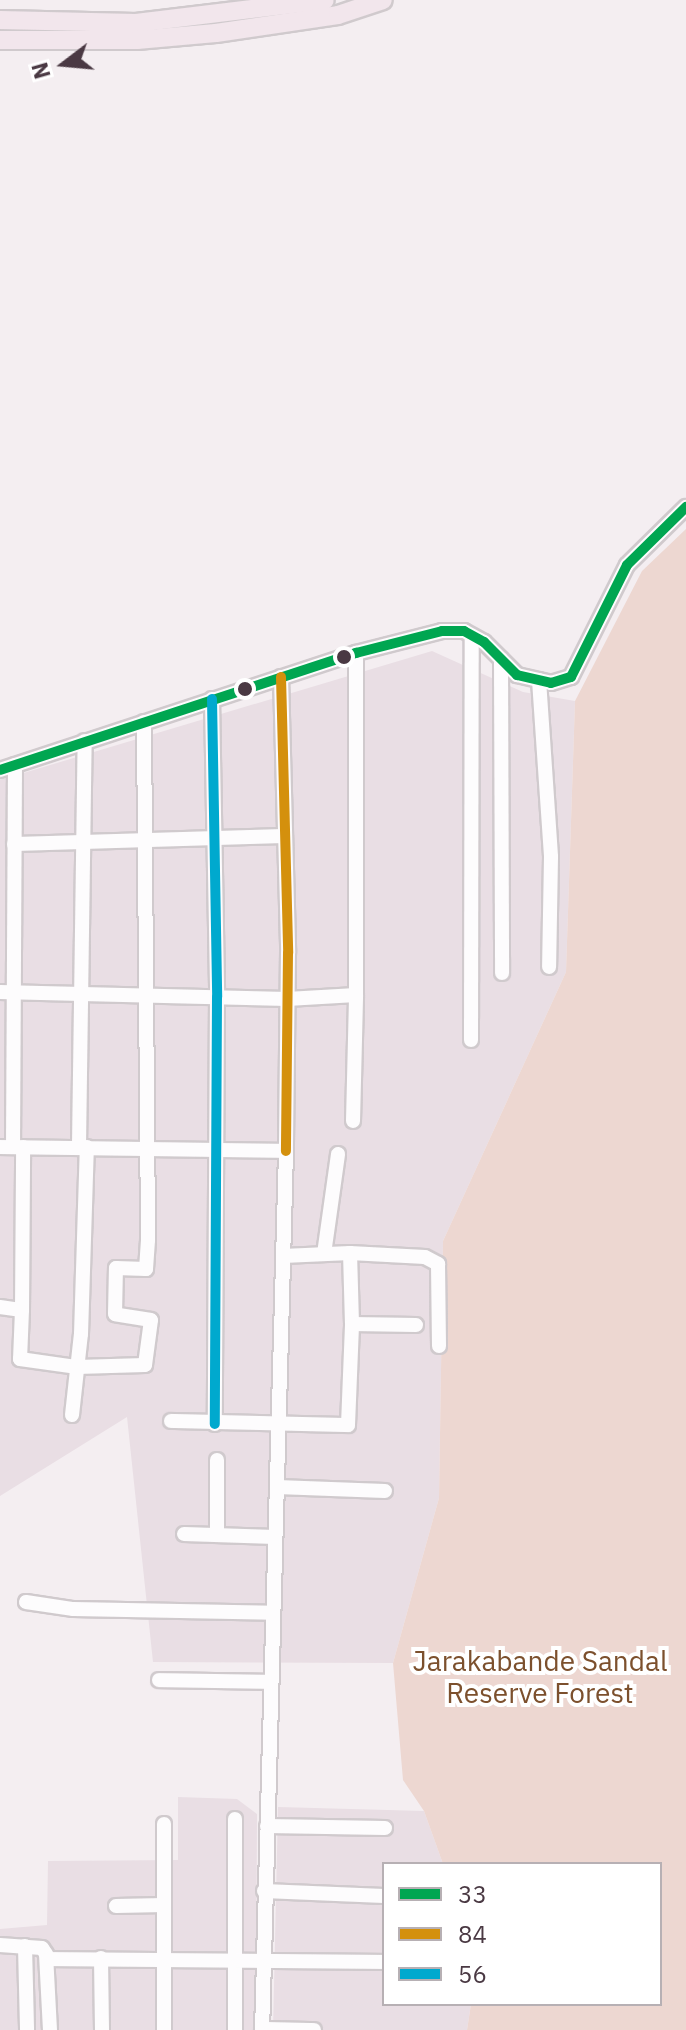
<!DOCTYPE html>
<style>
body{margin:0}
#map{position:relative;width:686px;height:2030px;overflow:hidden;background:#f4eef1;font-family:"IBM Plex Sans",sans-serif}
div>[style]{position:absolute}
.residential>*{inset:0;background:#e9dee4}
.green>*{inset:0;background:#edd7d1}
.roads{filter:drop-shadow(2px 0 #d0cacd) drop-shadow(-2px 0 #d0cacd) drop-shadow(0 2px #d0cacd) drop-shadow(0 -2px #d0cacd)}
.minor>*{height:14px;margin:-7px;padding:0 7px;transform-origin:7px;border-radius:7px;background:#fdfcfd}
.major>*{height:18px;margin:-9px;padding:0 9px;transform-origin:9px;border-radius:9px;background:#f2e6ec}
.bus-1>*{height:10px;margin:-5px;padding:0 5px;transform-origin:5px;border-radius:5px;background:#00a651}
.bus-2>*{height:10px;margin:-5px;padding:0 5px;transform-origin:5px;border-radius:5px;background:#d4900d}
.bus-3>*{height:10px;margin:-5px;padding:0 5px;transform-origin:5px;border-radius:5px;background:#00a9ce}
.dots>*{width:22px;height:22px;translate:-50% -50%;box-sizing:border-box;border:4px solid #fff;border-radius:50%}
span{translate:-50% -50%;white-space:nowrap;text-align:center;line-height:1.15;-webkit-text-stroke:8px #fff;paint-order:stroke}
.park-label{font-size:28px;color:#7c502d}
.legend{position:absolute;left:382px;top:1862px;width:280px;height:144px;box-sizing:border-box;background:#fff;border:2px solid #b7b0b4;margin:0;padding:10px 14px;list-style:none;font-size:24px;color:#4a3943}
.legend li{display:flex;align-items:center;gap:16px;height:40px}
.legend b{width:40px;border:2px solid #b7b0b4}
.north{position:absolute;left:24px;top:24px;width:80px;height:80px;-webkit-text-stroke:6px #fff;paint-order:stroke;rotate:254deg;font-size:22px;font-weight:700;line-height:32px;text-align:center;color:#4a3943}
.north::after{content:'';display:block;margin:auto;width:28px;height:36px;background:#4a3943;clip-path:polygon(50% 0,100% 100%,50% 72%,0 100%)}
</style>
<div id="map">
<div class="residential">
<i style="clip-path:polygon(432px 651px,523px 692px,575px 701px,566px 972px,443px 1241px,439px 1498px,393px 1663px,153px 1662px,127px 1417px,0 1496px,0 780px)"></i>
<i style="clip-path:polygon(178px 1797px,237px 1799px,257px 1814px,256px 2030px,0 2030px,0 1929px,47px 1925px,48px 1861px,178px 1860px)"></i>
<i style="clip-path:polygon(278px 1807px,424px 1811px,443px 1864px,384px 1864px,384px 2004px,471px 2004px,467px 2030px,273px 2030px)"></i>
</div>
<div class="green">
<i style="clip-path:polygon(686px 529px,686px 2030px,467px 2030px,471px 2004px,660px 2004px,660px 1864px,443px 1864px,424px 1811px,403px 1780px,393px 1663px,439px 1498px,443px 1241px,566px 972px,575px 701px,642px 571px)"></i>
</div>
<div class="roads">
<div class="minor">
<i style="left:501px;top:659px;width:314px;rotate:89.8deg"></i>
<i style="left:281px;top:677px;width:276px;rotate:88.5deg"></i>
<i style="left:288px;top:953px;width:198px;rotate:90.6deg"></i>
<i style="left:539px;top:680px;width:177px;rotate:86.1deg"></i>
<i style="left:551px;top:857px;width:110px;rotate:91deg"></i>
<i style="left:212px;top:699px;width:298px;rotate:89deg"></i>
<i style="left:217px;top:997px;width:427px;rotate:90.3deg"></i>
<i style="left:0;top:770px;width:375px;rotate:-18.2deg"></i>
<i style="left:356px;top:653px;width:89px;rotate:-14.3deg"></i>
<i style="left:442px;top:631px;width:22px"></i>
<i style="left:464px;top:631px;width:23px;rotate:29deg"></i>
<i style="left:484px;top:642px;width:47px;rotate:45deg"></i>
<i style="left:517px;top:675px;width:35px;rotate:13deg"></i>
<i style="left:551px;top:683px;width:21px;rotate:-17deg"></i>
<i style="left:571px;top:677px;width:125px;rotate:-63.4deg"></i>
<i style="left:627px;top:565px;width:83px;rotate:-44.5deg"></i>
<i style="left:14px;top:844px;width:271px;rotate:-1.7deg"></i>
<i style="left:0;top:992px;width:287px;rotate:1.4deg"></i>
<i style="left:287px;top:999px;width:69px;rotate:-3.3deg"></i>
<i style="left:356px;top:995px;width:342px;rotate:-90deg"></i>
<i style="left:471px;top:1040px;width:404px;rotate:-89.9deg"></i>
<i style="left:353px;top:1121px;width:126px;rotate:-88.6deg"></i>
<i style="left:79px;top:1146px;width:405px;rotate:-89.2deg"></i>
<i style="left:0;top:1147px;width:286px;rotate:0.8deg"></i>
<i style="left:286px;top:1151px;width:879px;rotate:91.56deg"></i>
<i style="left:13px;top:1147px;width:382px;rotate:-89.7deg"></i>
<i style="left:324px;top:1254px;width:101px;rotate:-82deg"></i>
<i style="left:283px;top:1256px;width:67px;rotate:-2.6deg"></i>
<i style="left:0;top:1307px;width:22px;rotate:8deg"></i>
<i style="left:22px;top:1310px;width:163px;rotate:-89.6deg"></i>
<i style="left:22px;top:1310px;width:49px;rotate:92.3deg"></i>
<i style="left:20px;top:1359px;width:58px;rotate:8deg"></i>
<i style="left:77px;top:1367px;width:68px;rotate:-1.7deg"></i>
<i style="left:145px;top:1365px;width:45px;rotate:-82.4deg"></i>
<i style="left:151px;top:1320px;width:36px;rotate:-171deg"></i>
<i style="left:115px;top:1314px;width:46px;rotate:-88.8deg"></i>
<i style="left:116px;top:1268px;width:30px;rotate:2deg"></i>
<i style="left:146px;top:1269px;width:29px;rotate:-86deg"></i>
<i style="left:148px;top:1240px;width:518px;rotate:-90.44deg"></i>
<i style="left:352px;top:1324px;width:71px;rotate:-91.6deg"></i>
<i style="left:350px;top:1253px;width:75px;rotate:3.1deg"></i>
<i style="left:425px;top:1257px;width:15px;rotate:28deg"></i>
<i style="left:438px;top:1264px;width:82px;rotate:89.3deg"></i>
<i style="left:72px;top:1415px;width:81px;rotate:-83.7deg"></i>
<i style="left:81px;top:1334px;width:187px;rotate:-88.2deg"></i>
<i style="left:171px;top:1421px;width:177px;rotate:1.3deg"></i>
<i style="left:348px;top:1425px;width:101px;rotate:-87.7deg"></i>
<i style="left:352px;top:1324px;width:64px;rotate:0.9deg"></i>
<i style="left:277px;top:1487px;width:108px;rotate:2.1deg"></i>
<i style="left:184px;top:1534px;width:91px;rotate:1.9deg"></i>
<i style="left:217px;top:1535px;width:75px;rotate:-90deg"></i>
<i style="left:26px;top:1602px;width:48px;rotate:8.5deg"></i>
<i style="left:73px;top:1609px;width:200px;rotate:1.1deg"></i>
<i style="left:159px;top:1680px;width:112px;rotate:1deg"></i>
<i style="left:235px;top:1819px;width:211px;rotate:90deg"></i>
<i style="left:267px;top:1826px;width:118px;rotate:1deg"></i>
<i style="left:264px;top:1891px;width:120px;rotate:2.4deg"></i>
<i style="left:116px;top:1906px;width:48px;rotate:-1.2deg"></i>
<i style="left:0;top:1945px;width:42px;rotate:4.1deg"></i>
<i style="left:42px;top:1948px;width:7px;rotate:56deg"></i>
<i style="left:46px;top:1954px;width:76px;rotate:87deg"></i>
<i style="left:25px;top:1946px;width:84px;rotate:88.6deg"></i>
<i style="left:101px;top:1958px;width:72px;rotate:89.2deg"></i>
<i style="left:49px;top:1959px;width:335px;rotate:0.5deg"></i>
<i style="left:262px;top:2029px;width:52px;rotate:1.1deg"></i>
<i style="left:164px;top:2030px;width:206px;rotate:-90deg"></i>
</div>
<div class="major">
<i style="left:0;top:20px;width:136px;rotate:1.3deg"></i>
<i style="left:136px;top:23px;width:190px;rotate:-6.9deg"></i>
<i style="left:0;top:40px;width:137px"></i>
<i style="left:137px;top:40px;width:79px;rotate:-5.1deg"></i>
<i style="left:216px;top:33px;width:123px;rotate:-8.4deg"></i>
<i style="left:338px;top:15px;width:47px;rotate:-18.4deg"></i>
</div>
</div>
<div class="bus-1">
<i style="left:0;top:770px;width:375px;rotate:-18.2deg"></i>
<i style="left:356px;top:653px;width:89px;rotate:-14.3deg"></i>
<i style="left:442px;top:631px;width:22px"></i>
<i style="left:464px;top:631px;width:23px;rotate:29deg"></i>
<i style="left:484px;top:642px;width:47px;rotate:45deg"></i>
<i style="left:517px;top:675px;width:35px;rotate:13deg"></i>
<i style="left:551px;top:683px;width:21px;rotate:-17deg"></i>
<i style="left:571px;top:677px;width:125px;rotate:-63.4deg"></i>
<i style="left:627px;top:565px;width:83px;rotate:-44.5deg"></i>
</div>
<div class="bus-2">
<i style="left:281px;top:677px;width:276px;rotate:88.5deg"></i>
<i style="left:288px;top:953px;width:198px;rotate:90.6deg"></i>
</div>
<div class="bus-3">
<i style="left:212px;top:699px;width:298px;rotate:89deg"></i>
<i style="left:217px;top:997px;width:427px;rotate:90.3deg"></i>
</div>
<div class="dots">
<i style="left:344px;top:657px;background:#4a3943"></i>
<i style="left:245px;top:689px;background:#4a3943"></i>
</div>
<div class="park-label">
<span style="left:540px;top:1677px">Jarakabande Sandal<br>Reserve Forest</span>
</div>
<ul class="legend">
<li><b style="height:10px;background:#00a651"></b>33</li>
<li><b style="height:10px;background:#d4900d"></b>84</li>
<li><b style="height:10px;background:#00a9ce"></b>56</li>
</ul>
<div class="north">N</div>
</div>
